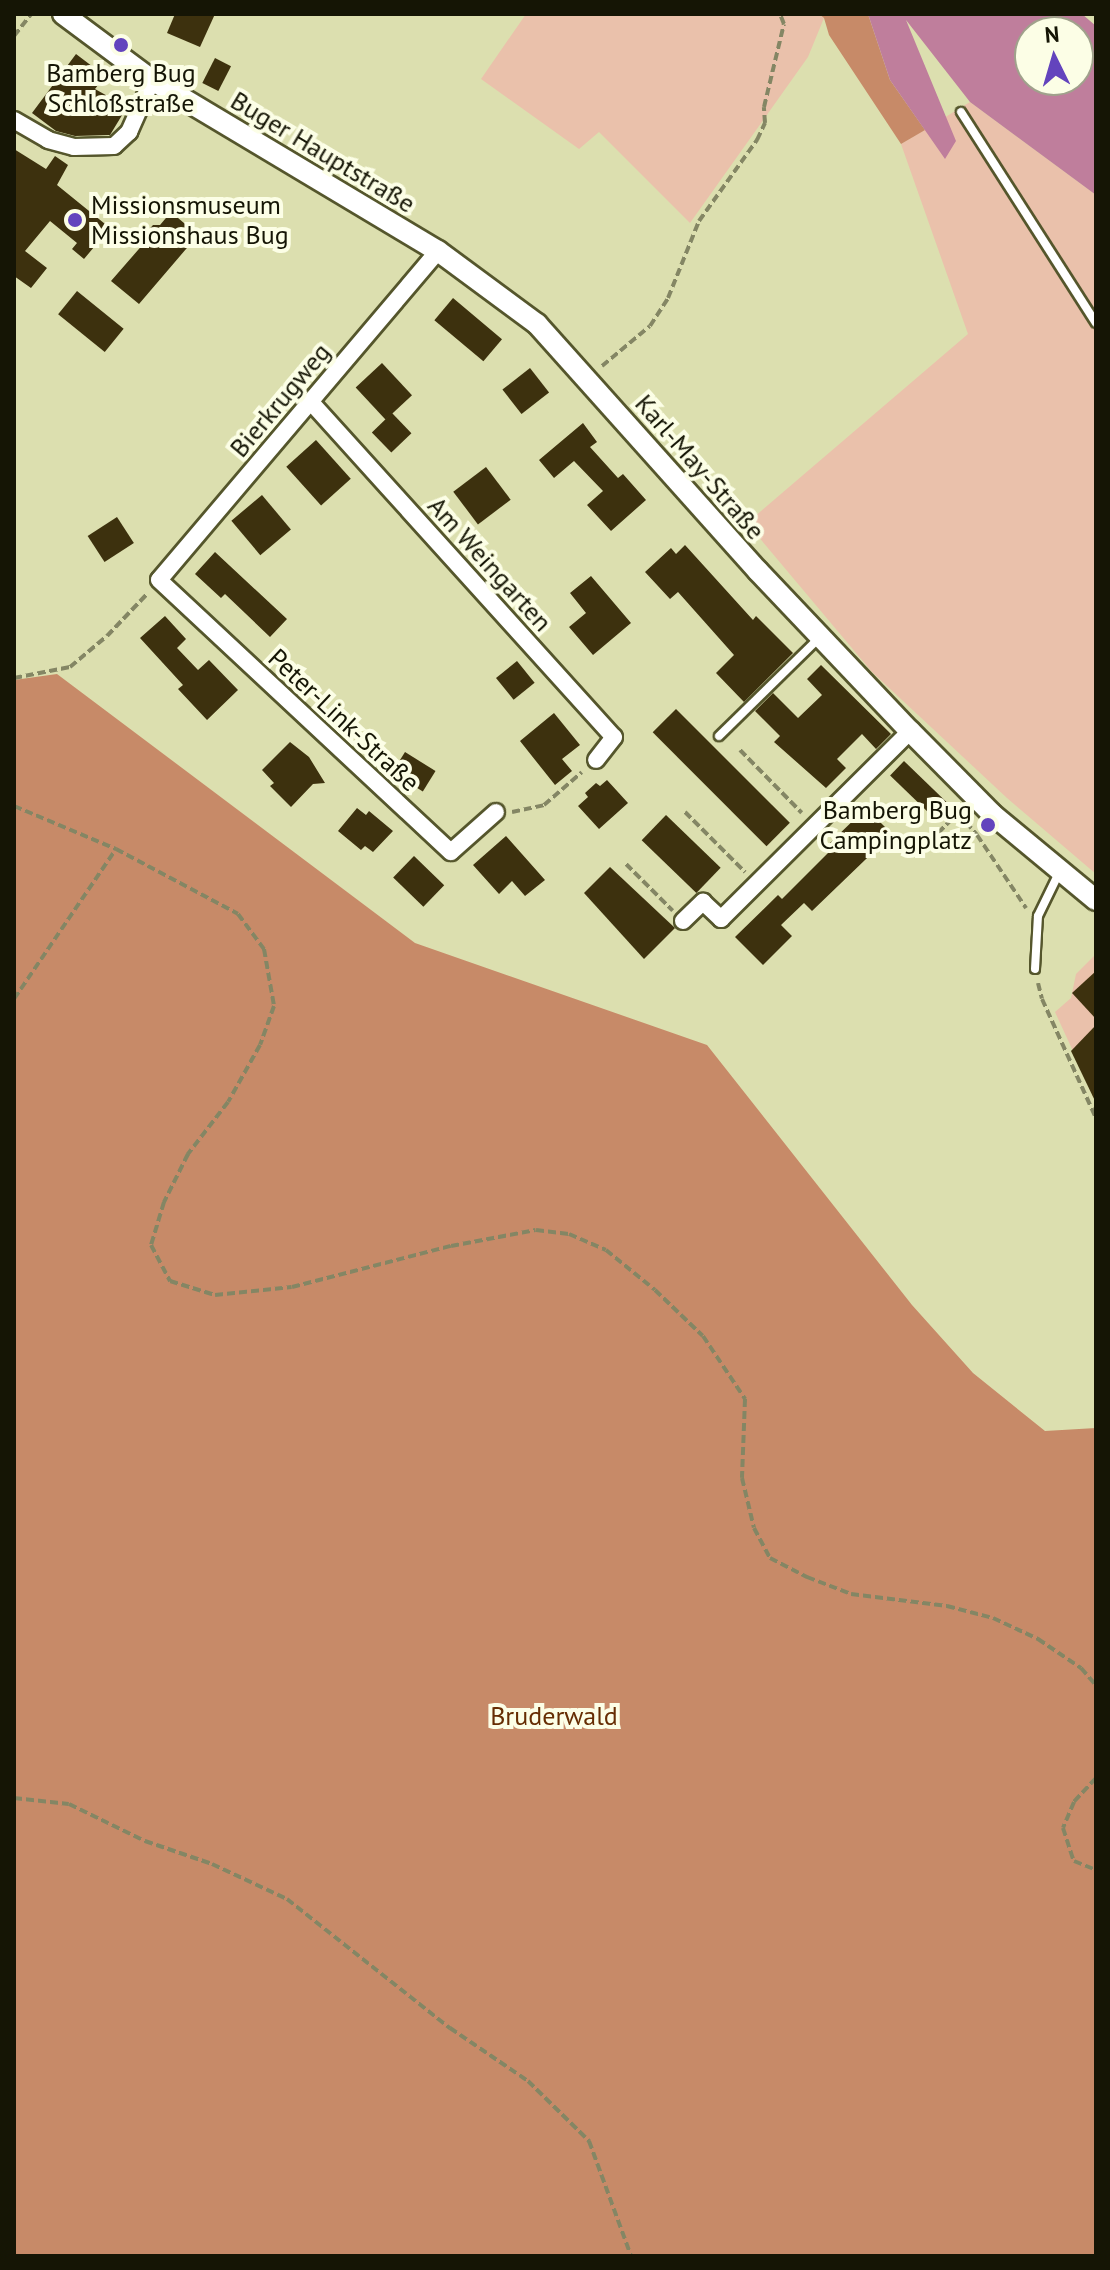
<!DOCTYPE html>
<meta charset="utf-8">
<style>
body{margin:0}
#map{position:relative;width:1110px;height:2270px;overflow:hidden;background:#dcdfaf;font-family:"PT Sans",sans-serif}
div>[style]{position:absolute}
.green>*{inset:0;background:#eac1ab}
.forest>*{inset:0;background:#c78a68}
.water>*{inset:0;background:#bf7e9c}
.building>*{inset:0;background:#3d310e;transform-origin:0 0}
.path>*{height:4px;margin-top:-2px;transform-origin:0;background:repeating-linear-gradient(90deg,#848664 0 8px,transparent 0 12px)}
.roads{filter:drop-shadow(2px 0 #55562c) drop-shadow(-2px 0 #55562c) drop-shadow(0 2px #55562c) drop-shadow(0 -2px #55562c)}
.service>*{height:8px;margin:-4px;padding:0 4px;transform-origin:4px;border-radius:4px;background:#fff}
.minor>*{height:16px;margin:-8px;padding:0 8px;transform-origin:8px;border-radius:8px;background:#fff}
.tertiary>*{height:20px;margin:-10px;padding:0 10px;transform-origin:10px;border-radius:10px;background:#fff}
.dots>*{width:22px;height:22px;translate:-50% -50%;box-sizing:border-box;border:4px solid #fcfee6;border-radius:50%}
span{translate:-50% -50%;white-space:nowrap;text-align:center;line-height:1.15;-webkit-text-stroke:8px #fcfee6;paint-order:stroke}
.poi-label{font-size:26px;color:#151505}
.left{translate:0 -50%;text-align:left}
.right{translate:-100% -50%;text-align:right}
.street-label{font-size:26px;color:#151505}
.park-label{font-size:26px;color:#662d03}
.frame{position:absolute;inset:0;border:16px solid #151505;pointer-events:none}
.north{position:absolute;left:1014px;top:16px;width:80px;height:80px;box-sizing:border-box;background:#fcfee6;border:2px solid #a0a18c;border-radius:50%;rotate:355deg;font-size:22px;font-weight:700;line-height:32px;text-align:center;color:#151505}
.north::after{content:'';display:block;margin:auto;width:28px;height:36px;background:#6344bd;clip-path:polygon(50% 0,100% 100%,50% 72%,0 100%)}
</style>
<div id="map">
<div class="green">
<i style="clip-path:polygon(526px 14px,819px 14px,824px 18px,808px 57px,690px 223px,599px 132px,579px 149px,481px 79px)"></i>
<i style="clip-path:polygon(970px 102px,1096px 195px,1096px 874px,1007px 798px,872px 672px,747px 523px,968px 334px,901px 144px)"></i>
<i style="clip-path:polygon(1096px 954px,1096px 1101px,1055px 1012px,1071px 998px,1076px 974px)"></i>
</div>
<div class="forest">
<i style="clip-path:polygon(819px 14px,868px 14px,890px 80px,925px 130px,901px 144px,829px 35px,824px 18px)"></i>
<i style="clip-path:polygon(57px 674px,415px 943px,707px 1045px,912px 1305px,973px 1373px,1045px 1431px,1096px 1428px,1096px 2256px,14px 2256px,14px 680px)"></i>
</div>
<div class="water">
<i style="clip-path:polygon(evenodd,868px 14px,1082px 14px,1096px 26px,1096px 195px,970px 102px,906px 20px,956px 141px,945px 159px,890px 80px,868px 14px,1030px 32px,1078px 32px,1078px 80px,1030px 80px,1030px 32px)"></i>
</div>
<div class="building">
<i style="clip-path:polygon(175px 14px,215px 14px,200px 47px,167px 33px)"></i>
<i style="clip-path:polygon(76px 54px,105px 76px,95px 89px,127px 107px,110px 135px,75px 136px,56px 131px,32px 113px)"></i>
<i style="left:215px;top:58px;width:18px;height:28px;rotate:27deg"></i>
<i style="clip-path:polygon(14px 149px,46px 169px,55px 156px,68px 165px,57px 185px,110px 228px,84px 259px,72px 249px,77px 243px,50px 221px,25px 251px,47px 268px,31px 288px,14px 276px)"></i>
<i style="clip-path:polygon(171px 212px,198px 235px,139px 304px,111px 281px,145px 242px,145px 234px,153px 225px,160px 225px)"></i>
<i style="left:77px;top:291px;width:60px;height:30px;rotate:39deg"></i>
<i style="left:453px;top:298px;width:64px;height:29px;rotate:40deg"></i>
<i style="left:382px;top:363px;width:44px;height:36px;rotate:47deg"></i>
<i style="left:530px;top:368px;width:31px;height:35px;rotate:52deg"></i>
<i style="left:392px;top:413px;width:28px;height:28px;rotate:46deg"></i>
<i style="clip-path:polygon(583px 423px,597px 442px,590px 447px,618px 478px,623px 474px,646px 500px,611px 531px,587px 505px,603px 491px,574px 461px,554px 478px,539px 460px)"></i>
<i style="left:316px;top:440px;width:52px;height:40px;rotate:48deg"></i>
<i style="left:486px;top:467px;width:41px;height:41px;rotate:53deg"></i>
<i style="left:262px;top:495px;width:45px;height:40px;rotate:50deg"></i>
<i style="left:117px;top:517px;width:31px;height:35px;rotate:57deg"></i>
<i style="clip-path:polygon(685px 545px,753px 620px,756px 616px,793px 653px,744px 702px,716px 673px,734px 655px,678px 592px,670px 599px,645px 572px,671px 548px,676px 554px)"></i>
<i style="clip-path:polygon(215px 552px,287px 619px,270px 637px,225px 594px,221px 598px,195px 574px)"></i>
<i style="clip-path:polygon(591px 576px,631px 623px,593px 655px,569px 627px,586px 613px,570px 593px)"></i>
<i style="clip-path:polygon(165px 616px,186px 639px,177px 648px,198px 670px,209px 660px,238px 690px,207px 720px,178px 689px,183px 685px,140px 638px)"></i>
<i style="left:517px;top:661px;width:28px;height:27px;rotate:51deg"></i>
<i style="clip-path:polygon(821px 665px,891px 734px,876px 749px,862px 734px,837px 759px,846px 768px,826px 788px,774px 742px,780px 736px,755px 711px,773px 693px,798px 718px,822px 695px,807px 679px)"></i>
<i style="left:676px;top:709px;width:161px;height:33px;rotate:45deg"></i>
<i style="clip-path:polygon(554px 713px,580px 745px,562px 759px,572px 771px,555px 785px,520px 741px)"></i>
<i style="clip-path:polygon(290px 742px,309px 757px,325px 783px,313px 784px,291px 807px,270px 786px,274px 783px,262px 770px)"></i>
<i style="left:405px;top:752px;width:36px;height:24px;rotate:32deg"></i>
<i style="left:904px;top:761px;width:63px;height:20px;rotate:44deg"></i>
<i style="clip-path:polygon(607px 780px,628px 803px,599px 829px,578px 806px,588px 797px,585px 793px,596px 783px,600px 786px)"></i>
<i style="clip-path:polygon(357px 808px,366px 815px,369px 811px,393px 831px,373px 852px,365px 846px,361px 850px,338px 831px)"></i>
<i style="clip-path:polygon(866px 808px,892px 834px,812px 911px,804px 903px,781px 925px,792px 936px,763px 965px,735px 937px,778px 895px,782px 899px,834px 847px,830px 843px)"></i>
<i style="left:666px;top:815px;width:76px;height:35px;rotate:44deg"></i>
<i style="clip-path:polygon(506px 836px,545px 880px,525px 896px,512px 881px,499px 894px,473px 865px)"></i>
<i style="left:414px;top:856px;width:42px;height:30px;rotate:44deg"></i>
<i style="clip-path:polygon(610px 867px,675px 928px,644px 959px,584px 893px)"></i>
<i style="clip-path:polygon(1096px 971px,1096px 1019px,1072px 993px)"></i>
<i style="clip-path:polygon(1096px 1025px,1096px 1103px,1071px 1051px)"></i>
</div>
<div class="path">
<i style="left:14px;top:36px;width:28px;rotate:-52deg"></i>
<i style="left:602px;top:366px;width:62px;rotate:-39.8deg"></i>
<i style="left:650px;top:326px;width:33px;rotate:-57deg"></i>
<i style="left:668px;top:298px;width:83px;rotate:-68.1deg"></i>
<i style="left:699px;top:221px;width:100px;rotate:-54.4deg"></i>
<i style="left:757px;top:140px;width:19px;rotate:-65deg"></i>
<i style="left:765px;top:123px;width:16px;rotate:-94deg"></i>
<i style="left:764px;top:107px;width:85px;rotate:-76.5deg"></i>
<i style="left:784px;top:24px;width:11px;rotate:-112deg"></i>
<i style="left:14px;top:678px;width:57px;rotate:-11.1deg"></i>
<i style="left:70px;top:667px;width:48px;rotate:-40deg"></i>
<i style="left:107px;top:636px;width:58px;rotate:-46.4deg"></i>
<i style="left:740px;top:750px;width:88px;rotate:45.5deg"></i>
<i style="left:14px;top:806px;width:111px;rotate:22.9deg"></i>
<i style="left:116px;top:849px;width:138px;rotate:28deg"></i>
<i style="left:238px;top:914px;width:44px;rotate:53.4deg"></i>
<i style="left:264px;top:949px;width:58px;rotate:80deg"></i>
<i style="left:274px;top:1006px;width:41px;rotate:109.7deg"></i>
<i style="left:260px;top:1045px;width:65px;rotate:119.3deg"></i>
<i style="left:228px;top:1102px;width:66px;rotate:127.6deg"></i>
<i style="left:188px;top:1154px;width:54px;rotate:116.6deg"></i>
<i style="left:164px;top:1202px;width:45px;rotate:106.8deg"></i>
<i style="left:151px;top:1245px;width:41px;rotate:62.2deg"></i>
<i style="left:170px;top:1281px;width:47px;rotate:17.3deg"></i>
<i style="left:215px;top:1295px;width:77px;rotate:-5.9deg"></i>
<i style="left:292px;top:1287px;width:164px;rotate:-14.5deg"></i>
<i style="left:451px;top:1246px;width:86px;rotate:-10.7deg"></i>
<i style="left:536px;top:1230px;width:33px;rotate:7deg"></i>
<i style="left:569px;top:1234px;width:40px;rotate:23.4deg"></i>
<i style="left:606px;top:1250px;width:63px;rotate:39.2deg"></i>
<i style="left:655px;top:1290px;width:66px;rotate:43.8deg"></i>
<i style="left:703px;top:1336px;width:76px;rotate:56.3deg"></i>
<i style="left:745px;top:1399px;width:79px;rotate:92.2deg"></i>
<i style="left:742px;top:1478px;width:51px;rotate:76.5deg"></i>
<i style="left:754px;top:1528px;width:34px;rotate:62deg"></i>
<i style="left:770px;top:1558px;width:42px;rotate:27.2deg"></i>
<i style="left:807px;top:1577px;width:47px;rotate:21.1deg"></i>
<i style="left:851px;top:1594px;width:97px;rotate:7.1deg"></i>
<i style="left:947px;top:1606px;width:48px;rotate:14.6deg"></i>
<i style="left:993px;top:1618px;width:50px;rotate:25deg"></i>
<i style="left:1038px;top:1639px;width:52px;rotate:34deg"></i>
<i style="left:1081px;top:1668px;width:23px;rotate:49deg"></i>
<i style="left:512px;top:812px;width:33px;rotate:-12deg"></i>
<i style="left:544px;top:805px;width:50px;rotate:-41deg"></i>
<i style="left:685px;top:812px;width:85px;rotate:45deg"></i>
<i style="left:938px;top:833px;width:28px;rotate:-45deg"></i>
<i style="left:958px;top:813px;width:29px;rotate:49deg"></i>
<i style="left:977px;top:835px;width:88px;rotate:56.1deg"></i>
<i style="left:626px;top:864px;width:66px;rotate:45deg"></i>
<i style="left:1038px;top:983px;width:16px;rotate:76deg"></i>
<i style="left:1042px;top:999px;width:131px;rotate:65.6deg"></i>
<i style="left:14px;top:999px;width:181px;rotate:-55.8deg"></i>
<i style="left:1096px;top:1778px;width:33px;rotate:133deg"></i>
<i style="left:1074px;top:1802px;width:28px;rotate:113deg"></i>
<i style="left:1063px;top:1828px;width:35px;rotate:72deg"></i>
<i style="left:1074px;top:1861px;width:24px;rotate:22deg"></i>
<i style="left:14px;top:1798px;width:55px;rotate:6.2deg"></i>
<i style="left:69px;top:1804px;width:85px;rotate:26deg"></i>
<i style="left:145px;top:1841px;width:71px;rotate:18.9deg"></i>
<i style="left:212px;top:1864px;width:83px;rotate:25deg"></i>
<i style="left:287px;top:1899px;width:208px;rotate:38.4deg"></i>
<i style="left:450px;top:2028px;width:94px;rotate:34.2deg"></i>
<i style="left:528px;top:2081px;width:86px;rotate:44.5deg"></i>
<i style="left:589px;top:2141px;width:122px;rotate:69.9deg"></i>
</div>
<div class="roads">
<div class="service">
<i style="left:961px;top:112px;width:250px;rotate:57.4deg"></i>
<i style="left:719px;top:736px;width:140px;rotate:-44.4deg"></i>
<i style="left:1035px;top:969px;width:53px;rotate:-86.8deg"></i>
<i style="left:1038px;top:916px;width:48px;rotate:-64deg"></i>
</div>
<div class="minor">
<i style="left:14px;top:120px;width:39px;rotate:30deg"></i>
<i style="left:48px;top:140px;width:27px;rotate:15deg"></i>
<i style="left:74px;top:147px;width:40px;rotate:-1.4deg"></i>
<i style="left:114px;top:146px;width:21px;rotate:-43deg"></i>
<i style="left:129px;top:132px;width:57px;rotate:-66.1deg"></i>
<i style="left:438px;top:251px;width:431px;rotate:130.3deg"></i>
<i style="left:159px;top:580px;width:399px;rotate:43deg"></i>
<i style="left:451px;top:852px;width:60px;rotate:-41.6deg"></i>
<i style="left:310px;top:401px;width:453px;rotate:47.9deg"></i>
<i style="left:614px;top:737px;width:29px;rotate:128deg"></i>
<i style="left:683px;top:921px;width:28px;rotate:-44deg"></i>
<i style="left:703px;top:902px;width:25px;rotate:43deg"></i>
<i style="left:721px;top:919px;width:267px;rotate:-44.8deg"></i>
</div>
<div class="tertiary">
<i style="left:63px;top:14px;width:111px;rotate:36.6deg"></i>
<i style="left:152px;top:80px;width:333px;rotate:30.9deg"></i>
<i style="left:438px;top:251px;width:123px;rotate:36.4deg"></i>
<i style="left:537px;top:324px;width:331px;rotate:48.2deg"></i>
<i style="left:758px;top:571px;width:221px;rotate:46.5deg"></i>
<i style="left:910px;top:731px;width:117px;rotate:45.3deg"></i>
<i style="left:992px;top:814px;width:135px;rotate:39.6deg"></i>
</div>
</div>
<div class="dots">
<i style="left:121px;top:45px;background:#6344bd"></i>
<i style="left:75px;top:220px;background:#6344bd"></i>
<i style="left:988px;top:825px;background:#6344bd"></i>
</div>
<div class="poi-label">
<span style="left:121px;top:88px">Bamberg Bug<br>Schloßstraße</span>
<span class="left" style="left:91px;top:220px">Missionsmuseum<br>Missionshaus Bug</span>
<span class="right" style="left:972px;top:825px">Bamberg Bug<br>Campingplatz</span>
</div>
<div class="street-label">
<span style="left:323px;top:152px;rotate:31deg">Buger Hauptstraße</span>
<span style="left:280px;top:400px;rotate:-50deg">Bierkrugweg</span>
<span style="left:700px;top:467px;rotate:49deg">Karl-May-Straße</span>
<span style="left:490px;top:564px;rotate:48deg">Am Weingarten</span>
<span style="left:344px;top:720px;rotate:43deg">Peter-Link-Straße</span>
</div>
<div class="park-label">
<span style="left:554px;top:1716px">Bruderwald</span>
</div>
<div class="frame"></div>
<div class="north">N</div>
</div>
